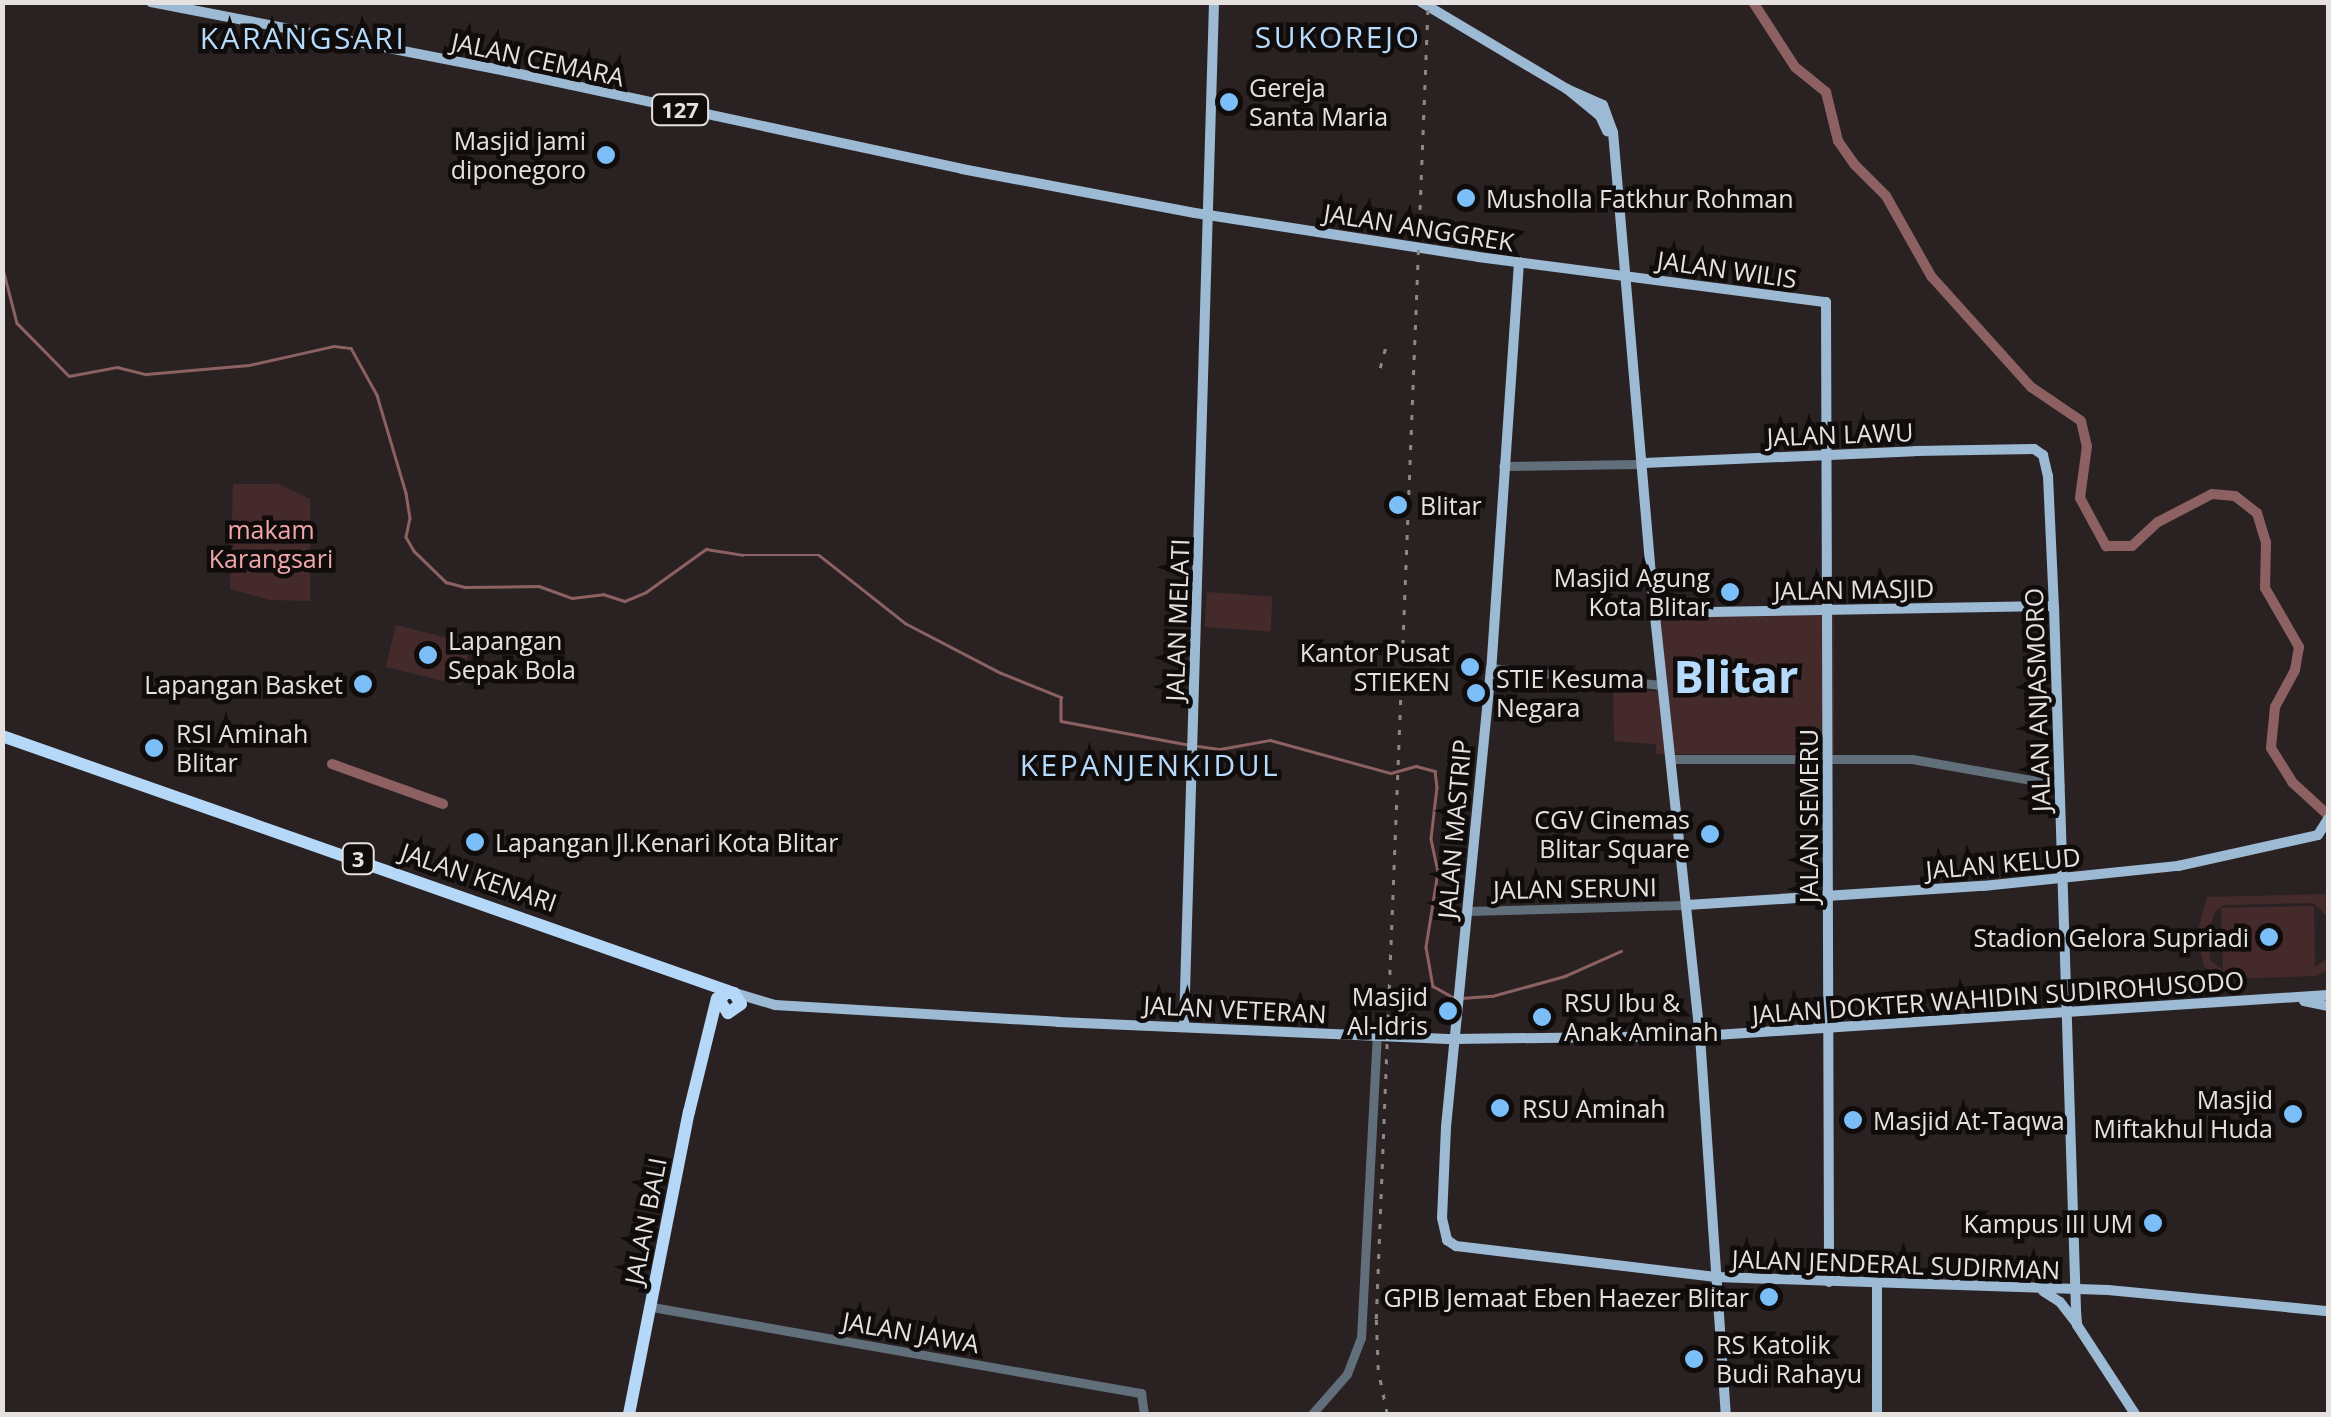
<!DOCTYPE html>
<style>
body{margin:0}
#map{position:relative;width:2331px;height:1417px;overflow:hidden;background:#2a2222;font-family:"Open Sans",sans-serif}
div>[style]{position:absolute}
.green>*{inset:0;background:#452a2b;transform-origin:0 0}
.stream>*{height:2.5px;margin:-1.25px;padding:0 1.25px;transform-origin:1.25px;border-radius:1.25px;background:#8d6162}
.river>*{height:10px;margin:-5px;padding:0 5px;transform-origin:5px;border-radius:5px;background:#8d6162}
.minor>*{height:9px;margin:-4.5px;padding:0 4.5px;transform-origin:4.5px;border-radius:4.5px;background:#616f7b}
.major>*{height:10px;margin:-5px;padding:0 5px;transform-origin:5px;border-radius:5px;background:#9dbad4}
.highway>*{height:12px;margin:-6px;padding:0 6px;transform-origin:6px;border-radius:6px;background:#b5d8f8}
.rail>*{height:2.5px;margin-top:-1.25px;transform-origin:0;background:repeating-linear-gradient(90deg,#8d8787 0 5px,transparent 0 15px)}
.dots>*{width:28px;height:28px;translate:-50% -50%;box-sizing:border-box;border:5px solid #100c0c;border-radius:50%}
span{translate:-50% -50%;white-space:nowrap;text-align:center;line-height:1.15;-webkit-text-stroke:9px #100c0c;paint-order:stroke}
.shield-label span{padding:2px 8px;background:#100c0c;border:2px solid;border-radius:8px;-webkit-text-stroke-width:0}
.shield-label{font-size:22px;color:#e6e1e1;font-weight:700}
.street-label{font-size:25px;color:#e6e1e1}
.poi-label{font-size:25px;color:#e6e1e1}
.left{translate:0 -50%;text-align:left}
.right{translate:-100% -50%;text-align:right}
.park-label{font-size:25px;color:#f2a8aa}
.quarter-label{font-size:30px;color:#b5dafb;letter-spacing:2.5px}
.town-label{font-size:45px;color:#b5dafb;font-weight:700}
.frame{position:absolute;inset:0;border:5px solid #e6e1e1;pointer-events:none}
</style>
<div id="map">
<div class="green">
<i style="clip-path:polygon(233px 484px,279px 484px,310px 499px,310px 601px,270px 600px,230px 589px)"></i>
<i style="left:1207px;top:592px;width:66px;height:35px;rotate:4deg"></i>
<i style="left:1834px;top:608px;width:146px;height:178px;rotate:90deg"></i>
<i style="left:396px;top:625px;width:77px;height:43px;rotate:14deg"></i>
<i style="clip-path:polygon(1613px 684px,1656px 692px,1665px 745px,1614px 741px)"></i>
<i style="clip-path:polygon(2328px 894px,2328px 917px,2313px 903px,2223px 905px,2215px 912px,2207px 934px,2211px 961px,2223px 970px,2221px 908px,2314px 906px,2315px 967px,2328px 958px,2328px 970px,2316px 976px,2225px 979px,2204px 967px,2197px 934px,2207px 897px)"></i>
</div>
<div class="stream">
<i style="left:2px;top:265px;width:60px;rotate:75.5deg"></i>
<i style="left:17px;top:323px;width:74px;rotate:45.5deg"></i>
<i style="left:69px;top:376px;width:49px;rotate:-10.6deg"></i>
<i style="left:117px;top:367px;width:30px;rotate:14deg"></i>
<i style="left:146px;top:374px;width:103px;rotate:-5deg"></i>
<i style="left:249px;top:365px;width:87px;rotate:-12.6deg"></i>
<i style="left:334px;top:346px;width:17px;rotate:7deg"></i>
<i style="left:351px;top:348px;width:54px;rotate:61deg"></i>
<i style="left:377px;top:395px;width:102px;rotate:73.5deg"></i>
<i style="left:406px;top:493px;width:25px;rotate:81deg"></i>
<i style="left:410px;top:518px;width:19px;rotate:102deg"></i>
<i style="left:406px;top:537px;width:16px;rotate:60deg"></i>
<i style="left:414px;top:551px;width:45px;rotate:44.1deg"></i>
<i style="left:446px;top:582px;width:20px;rotate:15deg"></i>
<i style="left:465px;top:587px;width:74px;rotate:-0.8deg"></i>
<i style="left:539px;top:586px;width:35px;rotate:20deg"></i>
<i style="left:572px;top:598px;width:31px;rotate:-7deg"></i>
<i style="left:603px;top:594px;width:23px;rotate:18deg"></i>
<i style="left:625px;top:601px;width:23px;rotate:-23deg"></i>
<i style="left:646px;top:592px;width:74px;rotate:-35.6deg"></i>
<i style="left:706px;top:549px;width:37px;rotate:9deg"></i>
<i style="left:743px;top:555px;width:76px"></i>
<i style="left:819px;top:555px;width:110px;rotate:38.3deg"></i>
<i style="left:905px;top:623px;width:108px;rotate:27.5deg"></i>
<i style="left:1001px;top:673px;width:65px;rotate:21.8deg"></i>
<i style="left:1061px;top:697px;width:24px;rotate:90deg"></i>
<i style="left:1061px;top:721px;width:131px;rotate:10.5deg"></i>
<i style="left:1198px;top:746px;width:22px;rotate:8deg"></i>
<i style="left:1220px;top:749px;width:51px;rotate:-10.2deg"></i>
<i style="left:1270px;top:740px;width:125px;rotate:15.3deg"></i>
<i style="left:1391px;top:773px;width:26px;rotate:-16deg"></i>
<i style="left:1416px;top:766px;width:20px;rotate:15deg"></i>
<i style="left:1435px;top:771px;width:16px;rotate:83deg"></i>
<i style="left:1437px;top:787px;width:52px;rotate:96.6deg"></i>
<i style="left:1431px;top:839px;width:34px;rotate:78deg"></i>
<i style="left:1438px;top:872px;width:76px;rotate:99.1deg"></i>
<i style="left:1426px;top:947px;width:40px;rotate:80deg"></i>
<i style="left:1433px;top:986px;width:23px;rotate:29deg"></i>
<i style="left:1461px;top:998px;width:31px;rotate:-4deg"></i>
<i style="left:1492px;top:996px;width:76px;rotate:-15.3deg"></i>
<i style="left:1565px;top:976px;width:61px;rotate:-24.1deg"></i>
</div>
<div class="river">
<i style="left:1753px;top:2px;width:77px;rotate:57.1deg"></i>
<i style="left:1795px;top:67px;width:40px;rotate:39deg"></i>
<i style="left:1826px;top:92px;width:50px;rotate:76.2deg"></i>
<i style="left:1838px;top:141px;width:28px;rotate:55deg"></i>
<i style="left:1854px;top:164px;width:45px;rotate:45deg"></i>
<i style="left:1886px;top:196px;width:92px;rotate:60.6deg"></i>
<i style="left:1931px;top:276px;width:149px;rotate:48deg"></i>
<i style="left:2031px;top:387px;width:60px;rotate:34.2deg"></i>
<i style="left:2081px;top:421px;width:26px;rotate:77deg"></i>
<i style="left:2087px;top:446px;width:52px;rotate:97.7deg"></i>
<i style="left:2080px;top:498px;width:55px;rotate:61.6deg"></i>
<i style="left:2106px;top:546px;width:26px"></i>
<i style="left:2132px;top:546px;width:35px;rotate:-43deg"></i>
<i style="left:2158px;top:522px;width:61px;rotate:-27.4deg"></i>
<i style="left:2212px;top:494px;width:23px;rotate:5deg"></i>
<i style="left:2235px;top:496px;width:28px;rotate:38deg"></i>
<i style="left:2257px;top:513px;width:30px;rotate:73deg"></i>
<i style="left:2266px;top:542px;width:46px;rotate:91.2deg"></i>
<i style="left:2265px;top:588px;width:68px;rotate:60deg"></i>
<i style="left:2299px;top:647px;width:23px;rotate:100deg"></i>
<i style="left:2295px;top:670px;width:42px;rotate:118.4deg"></i>
<i style="left:2275px;top:707px;width:41px;rotate:95.6deg"></i>
<i style="left:2271px;top:748px;width:40px;rotate:58deg"></i>
<i style="left:2292px;top:782px;width:49px;rotate:42.5deg"></i>
<i style="left:332px;top:764px;width:118px;rotate:19.8deg"></i>
</div>
<div class="minor">
<i style="left:1503px;top:466px;width:135px;rotate:-0.8deg"></i>
<i style="left:1491px;top:668px;width:171px;rotate:5.7deg"></i>
<i style="left:1670px;top:759px;width:242px"></i>
<i style="left:1912px;top:759px;width:150px;rotate:10deg"></i>
<i style="left:1468px;top:911px;width:215px;rotate:-1.6deg"></i>
<i style="left:652px;top:1307px;width:497px;rotate:10deg"></i>
<i style="left:1141px;top:1393px;width:21px;rotate:82deg"></i>
<i style="left:1312px;top:1414px;width:53px;rotate:-48.8deg"></i>
<i style="left:1347px;top:1374px;width:39px;rotate:-69deg"></i>
<i style="left:1361px;top:1338px;width:303px;rotate:-87deg"></i>
</div>
<div class="major">
<i style="left:151px;top:2px;width:352px;rotate:11deg"></i>
<i style="left:497px;top:69px;width:476px;rotate:12.1deg"></i>
<i style="left:962px;top:169px;width:237px;rotate:10.7deg"></i>
<i style="left:1195px;top:213px;width:286px;rotate:8.8deg"></i>
<i style="left:1478px;top:257px;width:351px;rotate:7.4deg"></i>
<i style="left:1826px;top:302px;width:980px;rotate:89.82deg"></i>
<i style="left:1421px;top:2px;width:170px;rotate:30.8deg"></i>
<i style="left:1567px;top:89px;width:43px;rotate:39.3deg"></i>
<i style="left:1600px;top:116px;width:17px;rotate:65deg"></i>
<i style="left:1567px;top:89px;width:39px;rotate:24deg"></i>
<i style="left:1603px;top:105px;width:29px;rotate:70deg"></i>
<i style="left:1613px;top:132px;width:458px;rotate:85.1deg"></i>
<i style="left:1652px;top:588px;width:451px;rotate:83.9deg"></i>
<i style="left:1700px;top:1036px;width:379px;rotate:86.1deg"></i>
<i style="left:1519px;top:262px;width:407px;rotate:93.9deg"></i>
<i style="left:1491px;top:668px;width:461px;rotate:95.6deg"></i>
<i style="left:1446px;top:1127px;width:91px;rotate:92.5deg"></i>
<i style="left:1442px;top:1218px;width:23px;rotate:77deg"></i>
<i style="left:1447px;top:1240px;width:11px;rotate:34deg"></i>
<i style="left:1456px;top:1246px;width:262px;rotate:6.8deg"></i>
<i style="left:1716px;top:1277px;width:392px;rotate:1.9deg"></i>
<i style="left:2108px;top:1290px;width:221px;rotate:5.5deg"></i>
<i style="left:1644px;top:463px;width:271px;rotate:-2.5deg"></i>
<i style="left:1915px;top:451px;width:119px;rotate:-1deg"></i>
<i style="left:2034px;top:449px;width:11px;rotate:34deg"></i>
<i style="left:2043px;top:455px;width:22px;rotate:77deg"></i>
<i style="left:2048px;top:476px;width:130px;rotate:87.4deg"></i>
<i style="left:2054px;top:606px;width:704px;rotate:88.21deg"></i>
<i style="left:2076px;top:1310px;width:15px;rotate:86deg"></i>
<i style="left:2077px;top:1325px;width:106px;rotate:56.9deg"></i>
<i style="left:1654px;top:613px;width:400px;rotate:-1deg"></i>
<i style="left:2318px;top:835px;width:19px;rotate:-58deg"></i>
<i style="left:1687px;top:905px;width:297px;rotate:-3.7deg"></i>
<i style="left:1983px;top:886px;width:196px;rotate:-5.9deg"></i>
<i style="left:2178px;top:866px;width:143px;rotate:-12.5deg"></i>
<i style="left:735px;top:993px;width:42px;rotate:16.7deg"></i>
<i style="left:775px;top:1005px;width:284px;rotate:3.4deg"></i>
<i style="left:1058px;top:1022px;width:396px;rotate:2.5deg"></i>
<i style="left:1454px;top:1039px;width:240px;rotate:-0.7deg"></i>
<i style="left:2304px;top:1001px;width:25px;rotate:12deg"></i>
<i style="left:1184px;top:1026px;width:1024px;rotate:-88.32deg"></i>
<i style="left:1700px;top:1036px;width:629px;rotate:-3.74deg"></i>
<i style="left:2043px;top:1291px;width:20px;rotate:33deg"></i>
<i style="left:2060px;top:1302px;width:28px;rotate:52deg"></i>
<i style="left:1877px;top:1414px;width:130px;rotate:-90deg"></i>
</div>
<div class="highway">
<i style="left:2px;top:736px;width:776px;rotate:19.35deg"></i>
<i style="left:734px;top:993px;width:13px;rotate:58deg"></i>
<i style="left:741px;top:1004px;width:16px;rotate:145deg"></i>
<i style="left:728px;top:1013px;width:14px;rotate:-124deg"></i>
<i style="left:720px;top:1001px;width:9px;rotate:-58deg"></i>
<i style="left:725px;top:993px;width:9px"></i>
<i style="left:629px;top:1414px;width:308px;rotate:-78.8deg"></i>
<i style="left:689px;top:1112px;width:117px;rotate:-76.2deg"></i>
</div>
<div class="rail">
<i style="left:1380px;top:368px;width:27px;rotate:-75deg"></i>
<i style="left:1387px;top:1414px;width:45px;rotate:-101.6deg"></i>
<i style="left:1378px;top:1370px;width:51px;rotate:-92.2deg"></i>
<i style="left:1376px;top:1319px;width:1318px;rotate:-87.74deg"></i>
</div>
<div class="dots">
<i style="left:1229px;top:102px;background:#7bbef8"></i>
<i style="left:606px;top:155px;background:#7bbef8"></i>
<i style="left:1466px;top:198px;background:#7bbef8"></i>
<i style="left:1398px;top:505px;background:#7bbef8"></i>
<i style="left:1730px;top:592px;background:#7bbef8"></i>
<i style="left:428px;top:655px;background:#7bbef8"></i>
<i style="left:1470px;top:667px;background:#7bbef8"></i>
<i style="left:363px;top:684px;background:#7bbef8"></i>
<i style="left:1476px;top:693px;background:#7bbef8"></i>
<i style="left:154px;top:748px;background:#7bbef8"></i>
<i style="left:1710px;top:834px;background:#7bbef8"></i>
<i style="left:475px;top:842px;background:#7bbef8"></i>
<i style="left:2269px;top:937px;background:#7bbef8"></i>
<i style="left:1448px;top:1011px;background:#7bbef8"></i>
<i style="left:1542px;top:1017px;background:#7bbef8"></i>
<i style="left:1500px;top:1108px;background:#7bbef8"></i>
<i style="left:2293px;top:1114px;background:#7bbef8"></i>
<i style="left:1853px;top:1120px;background:#7bbef8"></i>
<i style="left:2153px;top:1223px;background:#7bbef8"></i>
<i style="left:1769px;top:1297px;background:#7bbef8"></i>
<i style="left:1694px;top:1359px;background:#7bbef8"></i>
</div>
<div class="shield-label">
<span style="left:680px;top:110px">127</span>
<span style="left:358px;top:859px">3</span>
</div>
<div class="street-label">
<span style="left:538px;top:59px;rotate:12deg">JALAN CEMARA</span>
<span style="left:1419px;top:227px;rotate:9deg">JALAN ANGGREK</span>
<span style="left:1727px;top:269px;rotate:8deg">JALAN WILIS</span>
<span style="left:1840px;top:434px;rotate:-2deg">JALAN LAWU</span>
<span style="left:1854px;top:589px;rotate:-1deg">JALAN MASJID</span>
<span style="left:1177px;top:620px;rotate:-88deg">JALAN MELATI</span>
<span style="left:2037px;top:700px;rotate:-92deg">JALAN ANJASMORO</span>
<span style="left:1808px;top:816px;rotate:-90deg">JALAN SEMERU</span>
<span style="left:1454px;top:829px;rotate:-85deg">JALAN MASTRIP</span>
<span style="left:2003px;top:863px;rotate:-5deg">JALAN KELUD</span>
<span style="left:479px;top:877px;rotate:19deg">JALAN KENARI</span>
<span style="left:1575px;top:888px;rotate:-1deg">JALAN SERUNI</span>
<span style="left:1998px;top:997px;rotate:-4deg">JALAN DOKTER WAHIDIN SUDIROHUSODO</span>
<span style="left:1235px;top:1009px;rotate:3deg">JALAN VETERAN</span>
<span style="left:645px;top:1221px;rotate:-79deg">JALAN BALI</span>
<span style="left:1896px;top:1264px;rotate:2deg">JALAN JENDERAL SUDIRMAN</span>
<span style="left:911px;top:1332px;rotate:10deg">JALAN JAWA</span>
</div>
<div class="poi-label">
<span class="left" style="left:1249px;top:102px">Gereja<br>Santa Maria</span>
<span class="right" style="left:586px;top:155px">Masjid jami<br>diponegoro</span>
<span class="left" style="left:1486px;top:198px">Musholla Fatkhur Rohman</span>
<span class="left" style="left:1420px;top:505px">Blitar</span>
<span class="right" style="left:1710px;top:592px">Masjid Agung<br>Kota Blitar</span>
<span class="left" style="left:448px;top:655px">Lapangan<br>Sepak Bola</span>
<span class="right" style="left:1450px;top:667px">Kantor Pusat<br>STIEKEN</span>
<span class="left" style="left:1496px;top:693px">STIE Kesuma<br>Negara</span>
<span class="right" style="left:343px;top:684px">Lapangan Basket</span>
<span class="left" style="left:176px;top:748px">RSI Aminah<br>Blitar</span>
<span class="right" style="left:1690px;top:834px">CGV Cinemas<br>Blitar Square</span>
<span class="left" style="left:495px;top:842px">Lapangan Jl.Kenari Kota Blitar</span>
<span class="right" style="left:2249px;top:937px">Stadion Gelora Supriadi</span>
<span class="right" style="left:1428px;top:1011px">Masjid<br>Al-Idris</span>
<span class="left" style="left:1564px;top:1017px">RSU Ibu &amp;<br>Anak Aminah</span>
<span class="right" style="left:2273px;top:1114px">Masjid<br>Miftakhul Huda</span>
<span class="left" style="left:1522px;top:1108px">RSU Aminah</span>
<span class="left" style="left:1873px;top:1120px">Masjid At-Taqwa</span>
<span class="right" style="left:2133px;top:1223px">Kampus III UM</span>
<span class="right" style="left:1749px;top:1297px">GPIB Jemaat Eben Haezer Blitar</span>
<span class="left" style="left:1716px;top:1359px">RS Katolik<br>Budi Rahayu</span>
</div>
<div class="park-label">
<span style="left:271px;top:544px">makam<br>Karangsari</span>
</div>
<div class="quarter-label">
<span style="left:1338px;top:37px">SUKOREJO</span>
<span style="left:303px;top:38px">KARANGSARI</span>
<span style="left:1150px;top:765px">KEPANJENKIDUL</span>
</div>
<div class="town-label">
<span style="left:1736px;top:676px">Blitar</span>
</div>
<div class="frame"></div>
</div>
